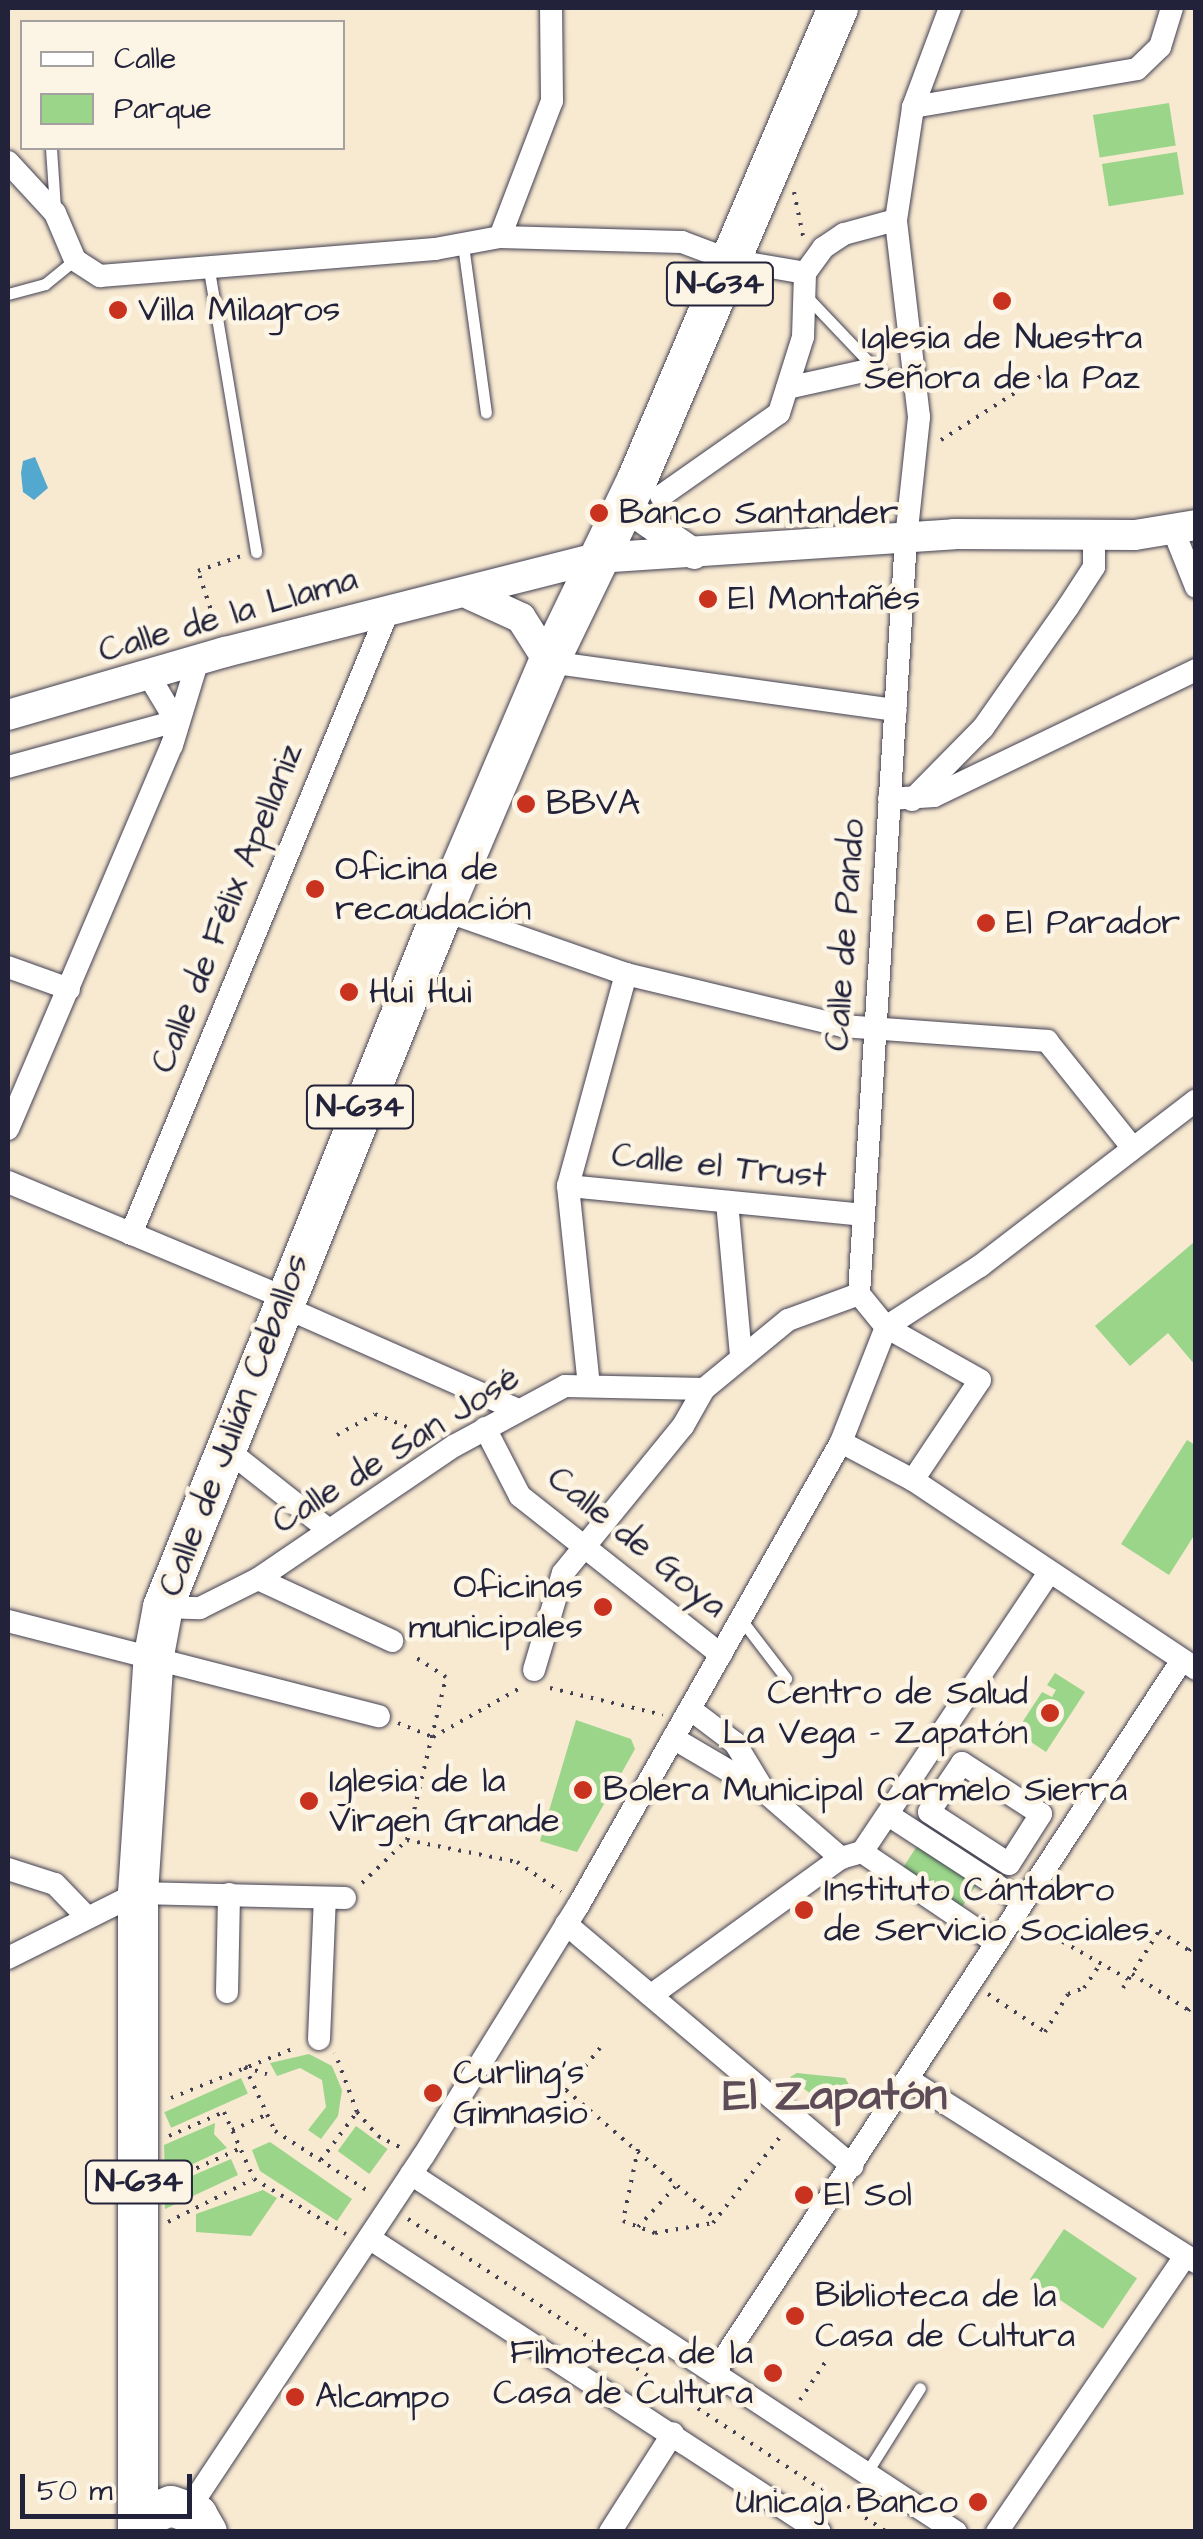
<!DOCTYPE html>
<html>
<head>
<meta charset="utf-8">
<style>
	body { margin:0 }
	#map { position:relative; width:1203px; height:2539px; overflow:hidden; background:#f8e9d1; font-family:"Architects Daughter",sans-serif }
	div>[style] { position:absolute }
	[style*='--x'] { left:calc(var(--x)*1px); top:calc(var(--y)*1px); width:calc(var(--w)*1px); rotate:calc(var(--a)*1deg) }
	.green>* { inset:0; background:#9ad589; transform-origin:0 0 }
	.water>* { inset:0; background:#53a8cf }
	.path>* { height:4px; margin-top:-2px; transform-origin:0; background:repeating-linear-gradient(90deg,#424052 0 2.5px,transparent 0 10.5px) }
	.roads { filter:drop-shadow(0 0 2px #424052) drop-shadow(0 0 2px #424052) }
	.lane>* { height:11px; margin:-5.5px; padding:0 5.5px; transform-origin:5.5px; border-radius:5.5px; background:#fff }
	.street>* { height:22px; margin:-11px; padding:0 11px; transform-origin:11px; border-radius:11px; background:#fff }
	.secondary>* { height:30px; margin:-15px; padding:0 15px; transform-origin:15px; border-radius:15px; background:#fff }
	.highway>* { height:40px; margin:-20px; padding:0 20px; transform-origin:20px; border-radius:20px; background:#fff }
	.dots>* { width:28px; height:28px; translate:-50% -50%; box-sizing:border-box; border:5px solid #fcf5e5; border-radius:50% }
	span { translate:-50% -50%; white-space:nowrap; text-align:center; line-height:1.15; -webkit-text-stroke:9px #fcf5e5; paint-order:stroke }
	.shield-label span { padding:2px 8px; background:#fcf5e5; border:2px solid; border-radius:8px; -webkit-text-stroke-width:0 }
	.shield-label { font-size:32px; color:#22223b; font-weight:700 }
	.poi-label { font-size:35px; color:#22223b }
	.left { translate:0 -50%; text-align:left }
	.right { translate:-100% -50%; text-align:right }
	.street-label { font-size:35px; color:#22223b }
	.district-label { font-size:45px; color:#5d4b58; font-weight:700 }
	.frame { position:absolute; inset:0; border:10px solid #22223b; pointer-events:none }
	.legend { position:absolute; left:20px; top:20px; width:325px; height:130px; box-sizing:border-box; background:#fcf5e5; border:2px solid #a5a1a1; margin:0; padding:12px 18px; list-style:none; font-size:30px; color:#22223b }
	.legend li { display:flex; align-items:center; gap:20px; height:50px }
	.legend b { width:50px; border:2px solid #a5a1a1 }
	.scale { position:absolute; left:20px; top:2474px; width:172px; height:45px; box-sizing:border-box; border:5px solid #22223b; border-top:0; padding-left:12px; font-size:30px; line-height:35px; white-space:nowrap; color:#22223b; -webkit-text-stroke:8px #fcf5e5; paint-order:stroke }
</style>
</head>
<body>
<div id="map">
	<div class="green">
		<i style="left:1169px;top:103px;width:43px;height:77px;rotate:81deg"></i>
		<i style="left:1177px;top:152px;width:43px;height:76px;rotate:81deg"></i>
		<i style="clip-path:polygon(1193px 1243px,1195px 1365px,1168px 1333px,1130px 1366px,1095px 1326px)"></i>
		<i style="clip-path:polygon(1187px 1440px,1195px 1445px,1195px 1534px,1169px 1575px,1121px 1544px)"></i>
		<i style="clip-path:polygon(1055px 1673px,1085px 1692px,1046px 1752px,1016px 1732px,1042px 1692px,1052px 1697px,1056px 1690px,1047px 1685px)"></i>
		<i style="clip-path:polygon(576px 1720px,631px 1739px,635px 1749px,577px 1852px,540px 1841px)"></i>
		<i style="left:917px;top:1846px;width:71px;height:27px;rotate:33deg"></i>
		<i style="clip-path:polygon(309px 2054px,332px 2066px,342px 2090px,338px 2116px,321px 2139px,308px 2130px,326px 2107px,322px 2080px,300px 2068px,277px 2076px,270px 2063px)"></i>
		<i style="clip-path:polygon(797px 2073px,845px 2078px,856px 2096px,845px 2110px,831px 2111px,790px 2077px)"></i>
		<i style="left:241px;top:2078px;width:17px;height:84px;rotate:66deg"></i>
		<i style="clip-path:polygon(215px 2123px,214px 2134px,227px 2148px,165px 2177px,164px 2145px)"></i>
		<i style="left:356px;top:2126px;width:39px;height:31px;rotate:36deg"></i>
		<i style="clip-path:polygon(270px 2142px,352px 2199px,337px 2221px,260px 2171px,252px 2150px)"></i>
		<i style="clip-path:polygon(231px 2159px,238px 2175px,165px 2209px,164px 2188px)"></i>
		<i style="clip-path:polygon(263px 2190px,277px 2198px,251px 2236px,196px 2232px,196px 2214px)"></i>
		<i style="left:1064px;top:2229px;width:88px;height:61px;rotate:34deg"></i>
	</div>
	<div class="water">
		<i style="clip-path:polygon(35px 457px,48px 488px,34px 500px,23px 492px,21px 473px,23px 461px)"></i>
	</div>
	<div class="path">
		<i style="--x:794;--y:192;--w:45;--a:78.4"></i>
		<i style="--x:941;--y:440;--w:132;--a:-32.6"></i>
		<i style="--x:217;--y:628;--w:60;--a:-108.4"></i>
		<i style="--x:198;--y:571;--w:46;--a:-19.2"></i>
		<i style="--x:337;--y:1435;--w:43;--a:-28.9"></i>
		<i style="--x:375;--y:1414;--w:56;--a:22"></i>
		<i style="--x:550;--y:1688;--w:116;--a:13.4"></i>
		<i style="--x:398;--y:1723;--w:38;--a:22"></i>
		<i style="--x:433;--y:1737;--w:102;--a:-29.3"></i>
		<i style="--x:407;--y:1840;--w:112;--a:11.3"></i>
		<i style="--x:517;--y:1862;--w:53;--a:34.3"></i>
		<i style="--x:362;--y:1883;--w:62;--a:-43.7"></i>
		<i style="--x:407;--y:1840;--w:168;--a:-76.5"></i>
		<i style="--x:446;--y:1677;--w:40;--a:-147.1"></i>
		<i style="--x:1035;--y:1926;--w:107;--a:29.7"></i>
		<i style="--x:1189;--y:1951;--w:13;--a:-58"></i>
		<i style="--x:1132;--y:1974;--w:76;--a:32.6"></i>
		<i style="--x:1123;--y:1988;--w:67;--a:-57.7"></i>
		<i style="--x:1159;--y:1931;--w:44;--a:33"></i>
		<i style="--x:988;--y:1994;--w:69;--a:33.7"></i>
		<i style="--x:1045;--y:2032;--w:44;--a:-58.8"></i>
		<i style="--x:1068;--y:1994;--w:17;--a:-21"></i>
		<i style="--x:1084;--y:1988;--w:30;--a:-56"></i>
		<i style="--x:1188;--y:2011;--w:14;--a:-54"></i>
		<i style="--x:600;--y:2048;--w:54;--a:129"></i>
		<i style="--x:566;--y:2090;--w:198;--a:40.7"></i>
		<i style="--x:245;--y:2067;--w:71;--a:64.9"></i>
		<i style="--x:275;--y:2131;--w:114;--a:32.9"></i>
		<i style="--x:245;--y:2067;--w:23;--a:18"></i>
		<i style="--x:171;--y:2098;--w:136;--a:-22"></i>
		<i style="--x:357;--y:2112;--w:32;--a:49"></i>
		<i style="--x:378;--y:2136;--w:27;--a:27"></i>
		<i style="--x:232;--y:2130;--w:39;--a:-24"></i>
		<i style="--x:169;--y:2136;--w:60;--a:-23.6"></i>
		<i style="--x:224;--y:2112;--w:73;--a:65.9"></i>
		<i style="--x:254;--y:2179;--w:107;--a:30.9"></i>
		<i style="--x:638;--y:2149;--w:74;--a:101.8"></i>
		<i style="--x:623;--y:2221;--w:34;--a:21"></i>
		<i style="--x:655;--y:2233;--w:59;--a:-9.8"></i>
		<i style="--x:713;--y:2223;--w:109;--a:-52.1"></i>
		<i style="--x:321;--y:2160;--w:60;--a:-53.1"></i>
		<i style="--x:357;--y:2112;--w:63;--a:-110.4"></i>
		<i style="--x:168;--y:2181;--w:80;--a:-24.3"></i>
		<i style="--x:408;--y:2219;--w:572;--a:33.16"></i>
		<i style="--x:168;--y:2222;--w:95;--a:-26.8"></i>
		<i style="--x:638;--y:2227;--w:56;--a:-47.2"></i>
		<i style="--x:800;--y:2400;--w:50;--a:-56.3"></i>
		<i style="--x:1122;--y:2532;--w:2;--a:-90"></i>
	</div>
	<div class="roads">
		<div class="lane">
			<i style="--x:51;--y:148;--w:60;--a:86.2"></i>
			<i style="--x:463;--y:245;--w:169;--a:82.2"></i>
			<i style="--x:209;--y:270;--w:286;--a:80.5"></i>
			<i style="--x:8;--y:294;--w:38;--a:-15"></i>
			<i style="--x:45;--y:284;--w:38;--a:-39"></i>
			<i style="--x:807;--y:297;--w:109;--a:46.5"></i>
			<i style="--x:882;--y:376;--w:33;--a:3"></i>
			<i style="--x:743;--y:1622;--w:71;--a:52.5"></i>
			<i style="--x:867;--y:2472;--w:99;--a:-57.8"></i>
		</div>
		<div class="street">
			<i style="--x:913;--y:107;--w:227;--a:-9.6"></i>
			<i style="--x:1137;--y:69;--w:32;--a:-44"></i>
			<i style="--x:1160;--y:47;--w:41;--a:-72.9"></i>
			<i style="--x:8;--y:162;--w:69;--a:47.3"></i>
			<i style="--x:55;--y:213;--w:51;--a:66.9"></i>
			<i style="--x:75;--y:260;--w:30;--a:33"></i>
			<i style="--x:100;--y:276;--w:336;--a:-4.6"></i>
			<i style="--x:435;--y:249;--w:66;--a:-10.5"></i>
			<i style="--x:500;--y:237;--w:182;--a:1.6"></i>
			<i style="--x:682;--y:242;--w:51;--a:20.6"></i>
			<i style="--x:730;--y:260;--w:76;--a:9.8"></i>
			<i style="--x:500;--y:237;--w:146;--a:-69.1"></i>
			<i style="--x:552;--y:101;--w:93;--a:-90.6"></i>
			<i style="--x:787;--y:388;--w:88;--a:-12.5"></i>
			<i style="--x:661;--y:496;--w:144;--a:-35.1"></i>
			<i style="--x:779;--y:413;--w:80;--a:-72.5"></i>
			<i style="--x:803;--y:337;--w:64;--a:-88.2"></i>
			<i style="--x:805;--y:273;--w:31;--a:-54"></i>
			<i style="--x:823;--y:248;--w:25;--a:-34"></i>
			<i style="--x:844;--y:234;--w:54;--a:-15.1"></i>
			<i style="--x:1174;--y:532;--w:59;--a:68.2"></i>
			<i style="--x:549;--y:662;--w:350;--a:7.9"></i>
			<i style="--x:149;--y:676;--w:52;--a:59"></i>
			<i style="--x:8;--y:767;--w:174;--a:-15.3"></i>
			<i style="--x:889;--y:799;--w:45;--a:-3.8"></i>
			<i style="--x:934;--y:796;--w:291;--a:-25.7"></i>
			<i style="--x:912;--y:800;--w:101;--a:-45.4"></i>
			<i style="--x:983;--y:728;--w:148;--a:-54.9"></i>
			<i style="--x:1068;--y:607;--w:48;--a:-57"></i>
			<i style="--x:1094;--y:567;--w:33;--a:-90"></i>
			<i style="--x:443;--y:910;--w:194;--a:19.3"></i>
			<i style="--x:626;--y:974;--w:223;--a:13.5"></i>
			<i style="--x:843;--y:1026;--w:205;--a:4.2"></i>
			<i style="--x:1047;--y:1041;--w:134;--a:51.3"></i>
			<i style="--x:8;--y:967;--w:65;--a:19.8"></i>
			<i style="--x:8;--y:1129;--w:418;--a:-66.9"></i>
			<i style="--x:172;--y:745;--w:89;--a:-73"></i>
			<i style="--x:8;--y:1182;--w:298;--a:22.7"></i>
			<i style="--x:568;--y:1186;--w:297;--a:5.6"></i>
			<i style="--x:727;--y:1202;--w:155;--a:84.8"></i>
			<i style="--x:131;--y:1234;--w:676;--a:-67.57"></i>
			<i style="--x:280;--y:1305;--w:260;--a:23.8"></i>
			<i style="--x:886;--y:1327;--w:112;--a:-33"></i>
			<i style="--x:980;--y:1266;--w:272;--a:-37.5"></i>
			<i style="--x:589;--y:1386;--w:201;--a:-96"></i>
			<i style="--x:568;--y:1186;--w:220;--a:-74.7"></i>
			<i style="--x:485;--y:1428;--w:76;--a:62.8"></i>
			<i style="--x:520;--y:1496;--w:256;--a:38.3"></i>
			<i style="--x:841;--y:1442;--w:81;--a:27.8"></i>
			<i style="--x:913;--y:1480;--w:340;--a:33.7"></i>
			<i style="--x:225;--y:1448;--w:132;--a:38.3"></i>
			<i style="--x:913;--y:1480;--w:120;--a:-56.2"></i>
			<i style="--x:980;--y:1380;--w:108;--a:-150.6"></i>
			<i style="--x:886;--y:1327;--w:43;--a:-129.3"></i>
			<i style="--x:859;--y:1294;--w:756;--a:-86.44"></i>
			<i style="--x:906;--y:539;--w:123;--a:-83.9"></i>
			<i style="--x:919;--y:417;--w:198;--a:-96.7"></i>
			<i style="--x:896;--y:220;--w:114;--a:-81.4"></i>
			<i style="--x:913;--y:107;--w:106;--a:-69.5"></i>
			<i style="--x:258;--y:1579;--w:148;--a:24.8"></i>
			<i style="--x:163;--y:1607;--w:37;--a:2"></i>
			<i style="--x:200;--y:1608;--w:65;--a:-26.6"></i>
			<i style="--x:258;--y:1579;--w:237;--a:-34.2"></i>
			<i style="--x:454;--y:1446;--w:126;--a:-28.4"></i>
			<i style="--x:565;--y:1386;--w:139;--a:1.2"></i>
			<i style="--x:704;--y:1389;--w:109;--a:-39.4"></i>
			<i style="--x:788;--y:1320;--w:76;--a:-20.1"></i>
			<i style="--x:8;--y:1621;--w:383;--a:14.4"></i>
			<i style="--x:534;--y:1670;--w:101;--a:-73.4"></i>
			<i style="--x:563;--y:1573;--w:190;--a:-50.8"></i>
			<i style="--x:683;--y:1426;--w:43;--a:-60.4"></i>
			<i style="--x:690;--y:1709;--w:56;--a:37.1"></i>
			<i style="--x:735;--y:1743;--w:54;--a:58.7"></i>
			<i style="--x:673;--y:1738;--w:107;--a:30.4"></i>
			<i style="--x:765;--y:1792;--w:101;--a:41"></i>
			<i style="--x:962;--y:1763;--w:94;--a:32.8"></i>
			<i style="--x:1041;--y:1814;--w:59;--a:122.6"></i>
			<i style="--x:1009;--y:1864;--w:95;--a:-147"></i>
			<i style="--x:929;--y:1812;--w:59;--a:-56"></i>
			<i style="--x:890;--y:1816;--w:156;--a:33"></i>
			<i style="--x:862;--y:1852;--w:161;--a:34.1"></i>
			<i style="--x:8;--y:1869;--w:49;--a:17.7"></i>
			<i style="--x:55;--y:1884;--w:46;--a:45.9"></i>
			<i style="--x:566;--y:1924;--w:375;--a:40.2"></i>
			<i style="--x:8;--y:1958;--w:145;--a:-26.6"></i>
			<i style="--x:138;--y:1893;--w:207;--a:1.4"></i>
			<i style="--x:227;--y:1992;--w:98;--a:-88.8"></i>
			<i style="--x:653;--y:1994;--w:232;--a:-35.9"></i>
			<i style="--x:841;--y:1858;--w:22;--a:-16"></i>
			<i style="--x:862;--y:1852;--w:336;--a:-56.2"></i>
			<i style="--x:319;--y:2039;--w:141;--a:-87.6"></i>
			<i style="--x:909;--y:2080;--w:340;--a:32.4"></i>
			<i style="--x:411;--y:2174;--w:652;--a:33.3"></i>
			<i style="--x:369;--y:2238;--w:538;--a:33.1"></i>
			<i style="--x:715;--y:2372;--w:851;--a:-56.74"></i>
			<i style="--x:188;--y:2510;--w:426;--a:-56.4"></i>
			<i style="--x:424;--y:2155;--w:293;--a:-58.3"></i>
			<i style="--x:578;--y:1906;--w:533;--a:-60.45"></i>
			<i style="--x:841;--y:1442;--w:123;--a:-68.6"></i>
			<i style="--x:610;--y:2532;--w:117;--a:-57.5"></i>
			<i style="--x:997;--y:2532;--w:334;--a:-55.7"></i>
		</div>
		<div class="secondary">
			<i style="--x:625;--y:506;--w:84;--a:34.8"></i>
			<i style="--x:471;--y:595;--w:55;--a:24.7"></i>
			<i style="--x:521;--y:618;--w:52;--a:57.5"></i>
			<i style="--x:8;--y:715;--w:226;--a:-16.2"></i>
			<i style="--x:225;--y:652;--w:384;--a:-14.2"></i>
			<i style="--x:597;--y:558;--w:358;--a:-3.8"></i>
			<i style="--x:954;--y:534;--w:181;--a:0.3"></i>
			<i style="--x:1135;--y:535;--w:62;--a:-9.3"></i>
		</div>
		<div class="highway">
			<i style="--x:138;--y:2532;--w:639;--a:-90"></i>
			<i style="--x:138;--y:1893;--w:239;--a:-86.2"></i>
			<i style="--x:154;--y:1655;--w:49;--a:-79.4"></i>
			<i style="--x:163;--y:1607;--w:751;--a:-68.11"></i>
			<i style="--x:443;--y:910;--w:270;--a:-66.9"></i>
			<i style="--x:549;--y:662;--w:202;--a:-64.2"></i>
			<i style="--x:637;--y:480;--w:513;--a:-66.93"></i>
			<i style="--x:140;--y:2532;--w:23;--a:-56"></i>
			<i style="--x:153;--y:2513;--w:19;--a:-21"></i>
			<i style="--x:171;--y:2506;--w:28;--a:19"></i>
			<i style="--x:197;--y:2515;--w:20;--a:60"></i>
		</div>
	</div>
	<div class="dots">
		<i style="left:1002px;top:301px;background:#c8321e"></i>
		<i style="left:118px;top:310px;background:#c8321e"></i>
		<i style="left:599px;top:513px;background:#c8321e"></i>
		<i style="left:708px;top:599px;background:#c8321e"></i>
		<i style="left:526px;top:804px;background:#c8321e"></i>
		<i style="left:315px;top:889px;background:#c8321e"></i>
		<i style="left:986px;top:923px;background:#c8321e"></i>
		<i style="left:349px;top:992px;background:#c8321e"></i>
		<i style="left:603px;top:1607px;background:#c8321e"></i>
		<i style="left:1050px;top:1713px;background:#c8321e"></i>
		<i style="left:583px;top:1790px;background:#c8321e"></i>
		<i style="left:309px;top:1801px;background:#c8321e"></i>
		<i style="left:804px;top:1910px;background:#c8321e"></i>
		<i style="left:433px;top:2093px;background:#c8321e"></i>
		<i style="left:804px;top:2195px;background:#c8321e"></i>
		<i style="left:795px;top:2316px;background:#c8321e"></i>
		<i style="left:773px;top:2373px;background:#c8321e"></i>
		<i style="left:295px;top:2397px;background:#c8321e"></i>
		<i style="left:978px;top:2502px;background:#c8321e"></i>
	</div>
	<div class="shield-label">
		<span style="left:720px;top:284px">N-634</span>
		<span style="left:360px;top:1107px">N-634</span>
		<span style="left:139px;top:2182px">N-634</span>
	</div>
	<div class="poi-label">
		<span class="left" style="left:138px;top:310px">Villa Milagros</span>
		<span style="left:1002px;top:358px">Iglesia de Nuestra<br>Señora de la Paz</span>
		<span class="left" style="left:619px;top:513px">Banco Santander</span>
		<span class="left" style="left:728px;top:599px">El Montañés</span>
		<span class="left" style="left:546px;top:804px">BBVA</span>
		<span class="left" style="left:335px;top:889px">Oficina de<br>recaudación</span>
		<span class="left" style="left:1006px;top:923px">El Parador</span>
		<span class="left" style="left:369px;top:992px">Hui Hui</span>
		<span class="right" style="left:583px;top:1607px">Oficinas<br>municipales</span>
		<span class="right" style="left:1028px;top:1713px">Centro de Salud<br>La Vega - Zapatón</span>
		<span class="left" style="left:329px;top:1801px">Iglesia de la<br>Virgen Grande</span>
		<span class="left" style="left:603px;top:1790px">Bolera Municipal Carmelo Sierra</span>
		<span class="left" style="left:824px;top:1910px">Instituto Cántabro<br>de Servicio Sociales</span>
		<span class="left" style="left:453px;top:2093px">Curling's<br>Gimnasio</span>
		<span class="left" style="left:824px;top:2195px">El Sol</span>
		<span class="left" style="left:815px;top:2316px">Biblioteca de la<br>Casa de Cultura</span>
		<span class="right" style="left:753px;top:2373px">Filmoteca de la<br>Casa de Cultura</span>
		<span class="left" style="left:315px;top:2397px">Alcampo</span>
		<span class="right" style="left:958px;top:2502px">Unicaja Banco</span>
	</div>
	<div class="street-label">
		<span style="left:228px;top:615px;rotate:-16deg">Calle de la Llama</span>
		<span style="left:227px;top:908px;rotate:-68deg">Calle de Félix Apellaniz</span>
		<span style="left:845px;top:935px;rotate:-86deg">Calle de Pando</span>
		<span style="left:719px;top:1166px;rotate:6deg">Calle el Trust</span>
		<span style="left:234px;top:1425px;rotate:-69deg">Calle de Julián Ceballos</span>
		<span style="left:396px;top:1450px;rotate:-32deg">Calle de San José</span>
		<span style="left:637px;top:1542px;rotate:39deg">Calle de Goya</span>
	</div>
	<div class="district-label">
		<span style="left:835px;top:2097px">El Zapatón</span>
	</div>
	<div class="frame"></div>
	<ul class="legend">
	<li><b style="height:12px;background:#fff"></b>Calle</li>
	<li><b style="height:28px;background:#9ad589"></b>Parque</li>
	</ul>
	<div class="scale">50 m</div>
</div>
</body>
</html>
